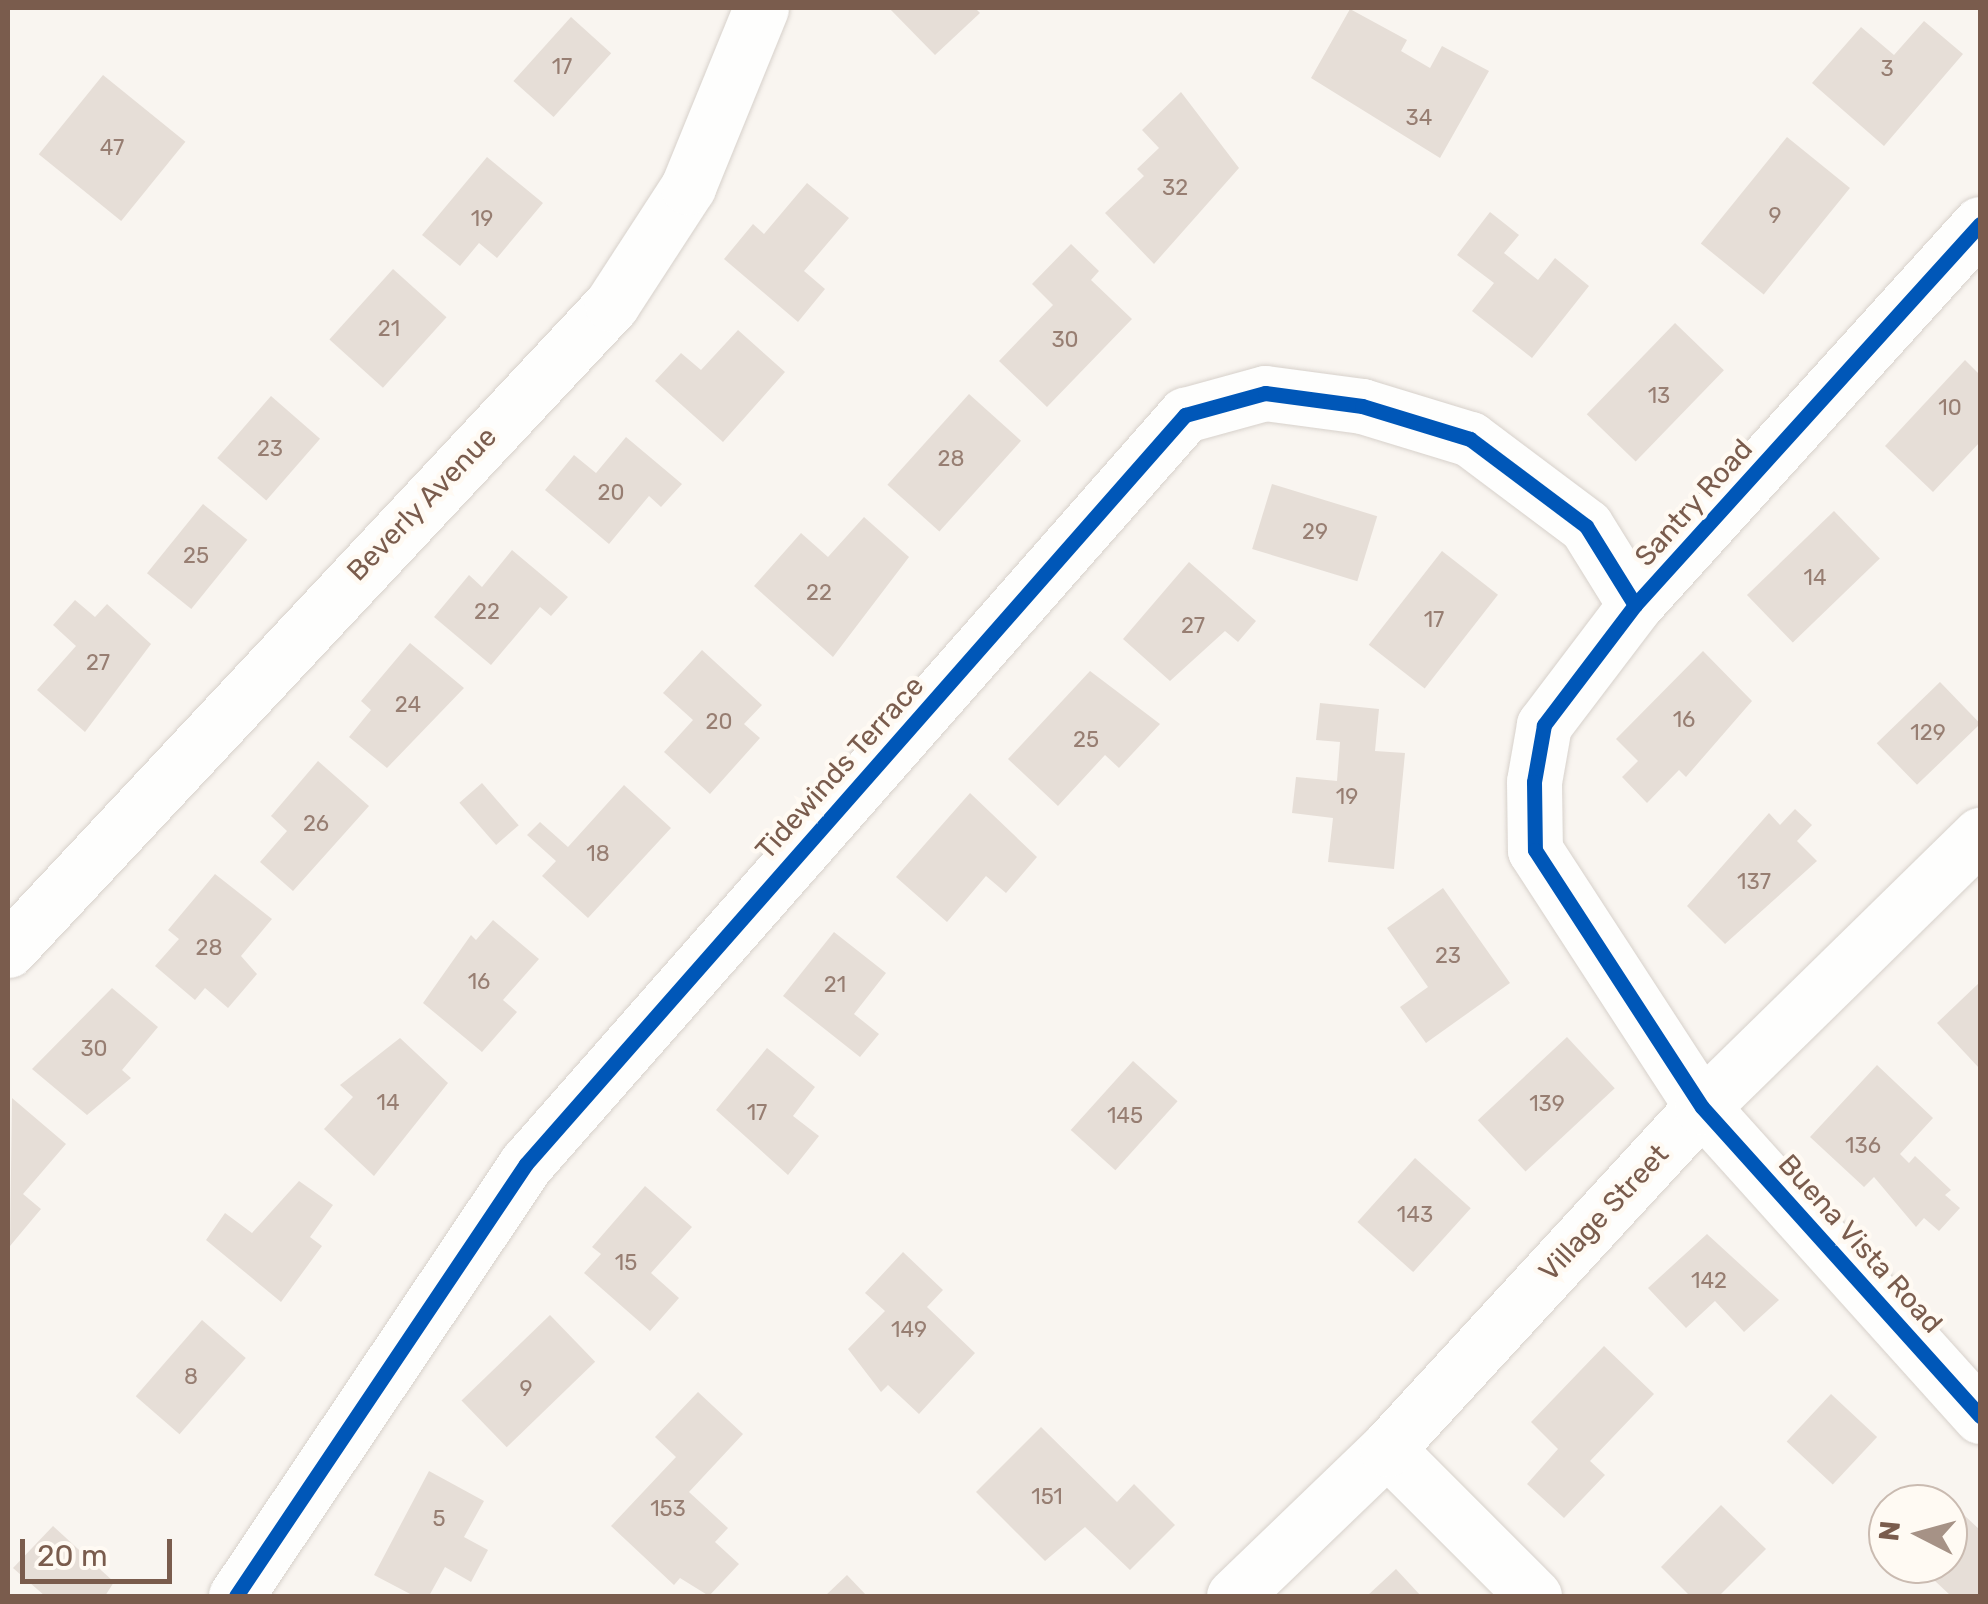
<!DOCTYPE html>
<html>
<head>
<meta charset="utf-8">
<style>
	body { margin:0 }
	#map { position:relative; width:1988px; height:1604px; overflow:hidden; background:#f9f5f0; font-family:Rubik,sans-serif }
	div>[style] { position:absolute }
	[style*='--x'] { left:calc(var(--x)*1px); top:calc(var(--y)*1px); width:calc(var(--w)*1px); rotate:calc(var(--a)*1deg) }
	.building>* { inset:0; background:#e6ded7; transform-origin:0 0 }
	.roads { filter:drop-shadow(0 0 2px #d7d1cb) drop-shadow(0 0 2px #d7d1cb) }
	.minor>* { height:55px; margin:-27.5px; padding:0 27.5px; transform-origin:27.5px; border-radius:27.5px; background:#fefefd }
	.cycleway>* { height:15px; margin:-7.5px; padding:0 7.5px; transform-origin:7.5px; border-radius:7.5px; background:#0057b8 }
	span { translate:-50% -50%; white-space:nowrap; text-align:center; line-height:1.15; -webkit-text-stroke:9px #fffaf3; paint-order:stroke }
	.number-label { font-size:22px; color:#977e72 }
	.number-label span { -webkit-text-stroke-width:0 }
	.street-label { font-size:28px; color:#7a5c4d }
	.frame { position:absolute; inset:0; border:10px solid #7a5c4d; pointer-events:none }
	.north { position:absolute; left:1868px; top:1484px; width:100px; height:100px; box-sizing:border-box; background:#fffaf3; border:2px solid #cabbb1; border-radius:50%; rotate:276deg; font-size:28px; font-weight:700; line-height:40px; text-align:center; color:#7a5c4d }
	.north::after { content:''; display:block; margin:auto; width:35px; height:45px; background:#a69286; clip-path:polygon(50% 0,100% 100%,50% 72%,0 100%) }
	.scale { position:absolute; left:20px; top:1539px; width:152px; height:45px; box-sizing:border-box; border:5px solid #7a5c4d; border-top:0; padding-left:12px; font-size:30px; line-height:35px; white-space:nowrap; color:#7a5c4d; -webkit-text-stroke:8px #fffaf3; paint-order:stroke }
</style>
</head>
<body>
<div id="map">
	<div class="building">
		<i style="clip-path:polygon(889px 8px,975px 8px,980px 13px,935px 55px)"></i>
		<i style="clip-path:polygon(1350px 9px,1407px 40px,1401px 51px,1430px 68px,1442px 46px,1489px 71px,1440px 158px,1311px 78px)"></i>
		<i style="left:571px;top:17px;width:54px;height:86px;rotate:42deg"></i>
		<i style="clip-path:polygon(1924px 21px,1963px 54px,1884px 146px,1812px 83px,1861px 27px,1894px 55px)"></i>
		<i style="left:103px;top:75px;width:106px;height:102px;rotate:39deg"></i>
		<i style="clip-path:polygon(1181px 92px,1239px 168px,1154px 264px,1105px 213px,1144px 176px,1137px 169px,1159px 148px,1142px 130px)"></i>
		<i style="left:1787px;top:137px;width:81px;height:137px;rotate:39deg"></i>
		<i style="clip-path:polygon(487px 157px,543px 203px,497px 258px,479px 243px,460px 266px,422px 235px)"></i>
		<i style="clip-path:polygon(807px 183px,849px 218px,804px 271px,825px 289px,798px 322px,724px 259px,753px 224px,764px 234px)"></i>
		<i style="clip-path:polygon(1490px 212px,1519px 235px,1504px 253px,1538px 280px,1555px 258px,1589px 286px,1532px 358px,1472px 311px,1494px 283px,1457px 255px)"></i>
		<i style="clip-path:polygon(1071px 244px,1099px 271px,1091px 280px,1132px 319px,1047px 407px,999px 361px,1053px 305px,1032px 284px)"></i>
		<i style="left:393px;top:269px;width:72px;height:95px;rotate:42deg"></i>
		<i style="left:1675px;top:323px;width:68px;height:127px;rotate:44deg"></i>
		<i style="clip-path:polygon(738px 330px,785px 372px,723px 442px,655px 381px,681px 353px,701px 370px)"></i>
		<i style="clip-path:polygon(1965px 360px,1980px 375px,1980px 442px,1933px 492px,1885px 446px)"></i>
		<i style="left:969px;top:394px;width:70px;height:122px;rotate:42deg"></i>
		<i style="left:271px;top:396px;width:65px;height:82px;rotate:41deg"></i>
		<i style="clip-path:polygon(626px 437px,682px 484px,661px 507px,649px 496px,609px 544px,545px 490px,574px 455px,596px 473px)"></i>
		<i style="left:1272px;top:484px;width:110px;height:68px;rotate:17deg"></i>
		<i style="left:203px;top:504px;width:57px;height:89px;rotate:39deg"></i>
		<i style="left:1834px;top:511px;width:66px;height:121px;rotate:46deg"></i>
		<i style="clip-path:polygon(864px 517px,909px 557px,833px 657px,754px 586px,801px 533px,828px 557px)"></i>
		<i style="clip-path:polygon(512px 550px,568px 597px,551px 616px,540px 607px,491px 665px,434px 617px,469px 575px,482px 587px)"></i>
		<i style="left:1442px;top:551px;width:71px;height:119px;rotate:38deg"></i>
		<i style="clip-path:polygon(1189px 562px,1256px 621px,1238px 642px,1225px 631px,1170px 681px,1123px 639px)"></i>
		<i style="clip-path:polygon(75px 600px,95px 617px,107px 604px,151px 644px,85px 732px,37px 690px,76px 646px,53px 625px)"></i>
		<i style="clip-path:polygon(410px 643px,464px 688px,387px 768px,349px 737px,371px 710px,361px 701px)"></i>
		<i style="clip-path:polygon(702px 650px,762px 705px,744px 724px,760px 738px,710px 794px,664px 752px,693px 720px,663px 693px)"></i>
		<i style="clip-path:polygon(1703px 651px,1752px 701px,1686px 777px,1679px 770px,1647px 803px,1622px 777px,1638px 761px,1616px 739px)"></i>
		<i style="clip-path:polygon(1090px 671px,1160px 724px,1119px 768px,1105px 755px,1058px 806px,1008px 759px)"></i>
		<i style="left:1940px;top:682px;width:58px;height:88px;rotate:46deg"></i>
		<i style="clip-path:polygon(1320px 703px,1379px 709px,1375px 751px,1405px 753px,1394px 869px,1328px 862px,1333px 818px,1292px 813px,1296px 777px,1337px 781px,1340px 742px,1316px 740px)"></i>
		<i style="clip-path:polygon(318px 761px,369px 806px,293px 891px,260px 862px,287px 831px,271px 816px)"></i>
		<i style="left:482px;top:783px;width:56px;height:30px;rotate:49deg"></i>
		<i style="clip-path:polygon(624px 785px,671px 828px,588px 918px,542px 876px,556px 861px,527px 835px,540px 822px,568px 847px)"></i>
		<i style="clip-path:polygon(970px 793px,1037px 857px,1006px 893px,986px 876px,947px 922px,896px 877px)"></i>
		<i style="clip-path:polygon(1795px 809px,1812px 825px,1797px 841px,1817px 861px,1725px 944px,1687px 906px,1769px 813px,1780px 825px)"></i>
		<i style="clip-path:polygon(215px 874px,272px 919px,241px 956px,257px 974px,228px 1008px,205px 988px,195px 1000px,155px 966px,179px 939px,168px 930px)"></i>
		<i style="clip-path:polygon(1443px 888px,1510px 983px,1426px 1043px,1400px 1007px,1428px 987px,1387px 928px)"></i>
		<i style="clip-path:polygon(493px 920px,539px 959px,503px 1000px,517px 1012px,482px 1052px,423px 1003px,471px 935px,476px 940px)"></i>
		<i style="clip-path:polygon(834px 932px,886px 973px,854px 1014px,879px 1034px,860px 1057px,783px 996px)"></i>
		<i style="clip-path:polygon(1980px 982px,1980px 1069px,1937px 1023px)"></i>
		<i style="clip-path:polygon(112px 988px,158px 1027px,122px 1070px,131px 1078px,87px 1115px,32px 1069px)"></i>
		<i style="left:1567px;top:1037px;width:70px;height:122px;rotate:47deg"></i>
		<i style="clip-path:polygon(400px 1038px,448px 1083px,374px 1176px,324px 1129px,353px 1097px,340px 1085px)"></i>
		<i style="clip-path:polygon(767px 1048px,815px 1087px,793px 1116px,819px 1136px,788px 1175px,716px 1110px)"></i>
		<i style="left:1133px;top:1061px;width:60px;height:93px;rotate:42deg"></i>
		<i style="clip-path:polygon(1877px 1065px,1933px 1118px,1900px 1154px,1909px 1163px,1915px 1156px,1951px 1190px,1945px 1195px,1960px 1208px,1939px 1231px,1924px 1218px,1916px 1227px,1874px 1177px,1864px 1187px,1810px 1137px)"></i>
		<i style="clip-path:polygon(12px 1098px,66px 1144px,23px 1194px,41px 1209px,10px 1246px)"></i>
		<i style="left:1415px;top:1158px;width:75px;height:86px;rotate:42deg"></i>
		<i style="clip-path:polygon(299px 1181px,333px 1205px,310px 1237px,322px 1246px,281px 1302px,206px 1240px,225px 1213px,252px 1233px)"></i>
		<i style="clip-path:polygon(645px 1186px,692px 1227px,651px 1273px,679px 1298px,650px 1331px,584px 1273px,601px 1254px,592px 1247px)"></i>
		<i style="clip-path:polygon(1707px 1234px,1779px 1300px,1744px 1332px,1715px 1301px,1686px 1328px,1648px 1288px)"></i>
		<i style="clip-path:polygon(903px 1252px,943px 1290px,927px 1307px,975px 1353px,919px 1414px,888px 1385px,881px 1392px,848px 1349px,885px 1311px,865px 1293px)"></i>
		<i style="left:550px;top:1315px;width:65px;height:123px;rotate:46deg"></i>
		<i style="left:202px;top:1320px;width:58px;height:101px;rotate:41deg"></i>
		<i style="clip-path:polygon(1604px 1346px,1654px 1394px,1590px 1461px,1605px 1475px,1564px 1518px,1527px 1484px,1558px 1449px,1531px 1422px)"></i>
		<i style="clip-path:polygon(698px 1392px,743px 1434px,689px 1492px,728px 1528px,715px 1542px,739px 1564px,709px 1596px,680px 1578px,674px 1585px,611px 1526px,676px 1457px,655px 1437px)"></i>
		<i style="left:1831px;top:1394px;width:63px;height:65px;rotate:43deg"></i>
		<i style="clip-path:polygon(1041px 1427px,1117px 1502px,1134px 1484px,1175px 1525px,1130px 1570px,1085px 1527px,1045px 1561px,976px 1492px)"></i>
		<i style="clip-path:polygon(429px 1471px,484px 1501px,464px 1537px,488px 1550px,471px 1582px,445px 1567px,429px 1596px,414px 1596px,374px 1575px)"></i>
		<i style="clip-path:polygon(1933px 1486px,1980px 1530px,1980px 1596px,1951px 1596px,1917px 1564px,1948px 1564px,1948px 1504px,1917px 1504px)"></i>
		<i style="clip-path:polygon(1721px 1505px,1766px 1549px,1719px 1596px,1690px 1596px,1661px 1567px)"></i>
		<i style="clip-path:polygon(53px 1526px,114px 1582px,105px 1596px,45px 1596px,13px 1568px)"></i>
		<i style="clip-path:polygon(1396px 1569px,1421px 1596px,1367px 1596px)"></i>
		<i style="clip-path:polygon(847px 1575px,867px 1596px,825px 1596px)"></i>
	</div>
	<div class="roads">
		<div class="minor">
			<i style="--x:1980;--y:224;--w:514;--a:132.16"></i>
			<i style="--x:1635;--y:605;--w:151;--a:127.2"></i>
			<i style="--x:1544;--y:725;--w:58;--a:100"></i>
			<i style="--x:1534;--y:782;--w:68;--a:89.2"></i>
			<i style="--x:1535;--y:850;--w:306;--a:57"></i>
			<i style="--x:1702;--y:1107;--w:416;--a:48"></i>
			<i style="--x:8;--y:950;--w:884;--a:-46.92"></i>
			<i style="--x:612;--y:304;--w:140;--a:-57"></i>
			<i style="--x:688;--y:187;--w:193;--a:-67.8"></i>
			<i style="--x:1387;--y:1449;--w:208;--a:45"></i>
			<i style="--x:236;--y:1596;--w:520;--a:-56.13"></i>
			<i style="--x:526;--y:1164;--w:998;--a:-48.66"></i>
			<i style="--x:1185;--y:415;--w:83;--a:-15.4"></i>
			<i style="--x:1265;--y:393;--w:98;--a:7.6"></i>
			<i style="--x:1362;--y:406;--w:113;--a:17"></i>
			<i style="--x:1470;--y:439;--w:145;--a:36.9"></i>
			<i style="--x:1586;--y:526;--w:93;--a:58.2"></i>
			<i style="--x:1234;--y:1596;--w:212;--a:-43.9"></i>
			<i style="--x:1387;--y:1449;--w:465;--a:-47.4"></i>
			<i style="--x:1702;--y:1107;--w:389;--a:-44.4"></i>
		</div>
	</div>
	<div class="cycleway">
		<i style="--x:1980;--y:224;--w:514;--a:132.16"></i>
		<i style="--x:1635;--y:605;--w:151;--a:127.2"></i>
		<i style="--x:1544;--y:725;--w:58;--a:100"></i>
		<i style="--x:1534;--y:782;--w:68;--a:89.2"></i>
		<i style="--x:1535;--y:850;--w:306;--a:57"></i>
		<i style="--x:1702;--y:1107;--w:416;--a:48"></i>
		<i style="--x:236;--y:1596;--w:520;--a:-56.13"></i>
		<i style="--x:526;--y:1164;--w:998;--a:-48.66"></i>
		<i style="--x:1185;--y:415;--w:83;--a:-15.4"></i>
		<i style="--x:1265;--y:393;--w:98;--a:7.6"></i>
		<i style="--x:1362;--y:406;--w:113;--a:17"></i>
		<i style="--x:1470;--y:439;--w:145;--a:36.9"></i>
		<i style="--x:1586;--y:526;--w:93;--a:58.2"></i>
	</div>
	<div class="number-label">
		<span style="left:562px;top:67px">17</span>
		<span style="left:1887px;top:69px">3</span>
		<span style="left:1419px;top:118px">34</span>
		<span style="left:112px;top:148px">47</span>
		<span style="left:1175px;top:188px">32</span>
		<span style="left:1775px;top:216px">9</span>
		<span style="left:482px;top:219px">19</span>
		<span style="left:389px;top:329px">21</span>
		<span style="left:1065px;top:340px">30</span>
		<span style="left:1659px;top:396px">13</span>
		<span style="left:1950px;top:408px">10</span>
		<span style="left:270px;top:449px">23</span>
		<span style="left:951px;top:459px">28</span>
		<span style="left:611px;top:493px">20</span>
		<span style="left:1315px;top:532px">29</span>
		<span style="left:196px;top:556px">25</span>
		<span style="left:1815px;top:578px">14</span>
		<span style="left:819px;top:593px">22</span>
		<span style="left:487px;top:612px">22</span>
		<span style="left:1434px;top:620px">17</span>
		<span style="left:1193px;top:626px">27</span>
		<span style="left:98px;top:663px">27</span>
		<span style="left:408px;top:705px">24</span>
		<span style="left:1684px;top:720px">16</span>
		<span style="left:719px;top:722px">20</span>
		<span style="left:1928px;top:733px">129</span>
		<span style="left:1086px;top:740px">25</span>
		<span style="left:1347px;top:797px">19</span>
		<span style="left:316px;top:824px">26</span>
		<span style="left:598px;top:854px">18</span>
		<span style="left:1754px;top:882px">137</span>
		<span style="left:209px;top:948px">28</span>
		<span style="left:1448px;top:956px">23</span>
		<span style="left:479px;top:982px">16</span>
		<span style="left:835px;top:985px">21</span>
		<span style="left:94px;top:1049px">30</span>
		<span style="left:388px;top:1103px">14</span>
		<span style="left:1547px;top:1104px">139</span>
		<span style="left:757px;top:1113px">17</span>
		<span style="left:1125px;top:1116px">145</span>
		<span style="left:1863px;top:1146px">136</span>
		<span style="left:1415px;top:1215px">143</span>
		<span style="left:626px;top:1263px">15</span>
		<span style="left:1709px;top:1281px">142</span>
		<span style="left:909px;top:1330px">149</span>
		<span style="left:191px;top:1377px">8</span>
		<span style="left:526px;top:1389px">9</span>
		<span style="left:1047px;top:1497px">151</span>
		<span style="left:668px;top:1509px">153</span>
		<span style="left:439px;top:1519px">5</span>
	</div>
	<div class="street-label">
		<span style="left:1694px;top:503px;rotate:-48deg">Santry Road</span>
		<span style="left:422px;top:504px;rotate:-46deg">Beverly Avenue</span>
		<span style="left:840px;top:768px;rotate:-48deg">Tidewinds Terrace</span>
		<span style="left:1604px;top:1213px;rotate:-47deg">Village Street</span>
		<span style="left:1860px;top:1244px;rotate:48deg">Buena Vista Road</span>
	</div>
	<div class="frame"></div>
	<div class="north">N</div>
	<div class="scale">20 m</div>
</div>
</body>
</html>
